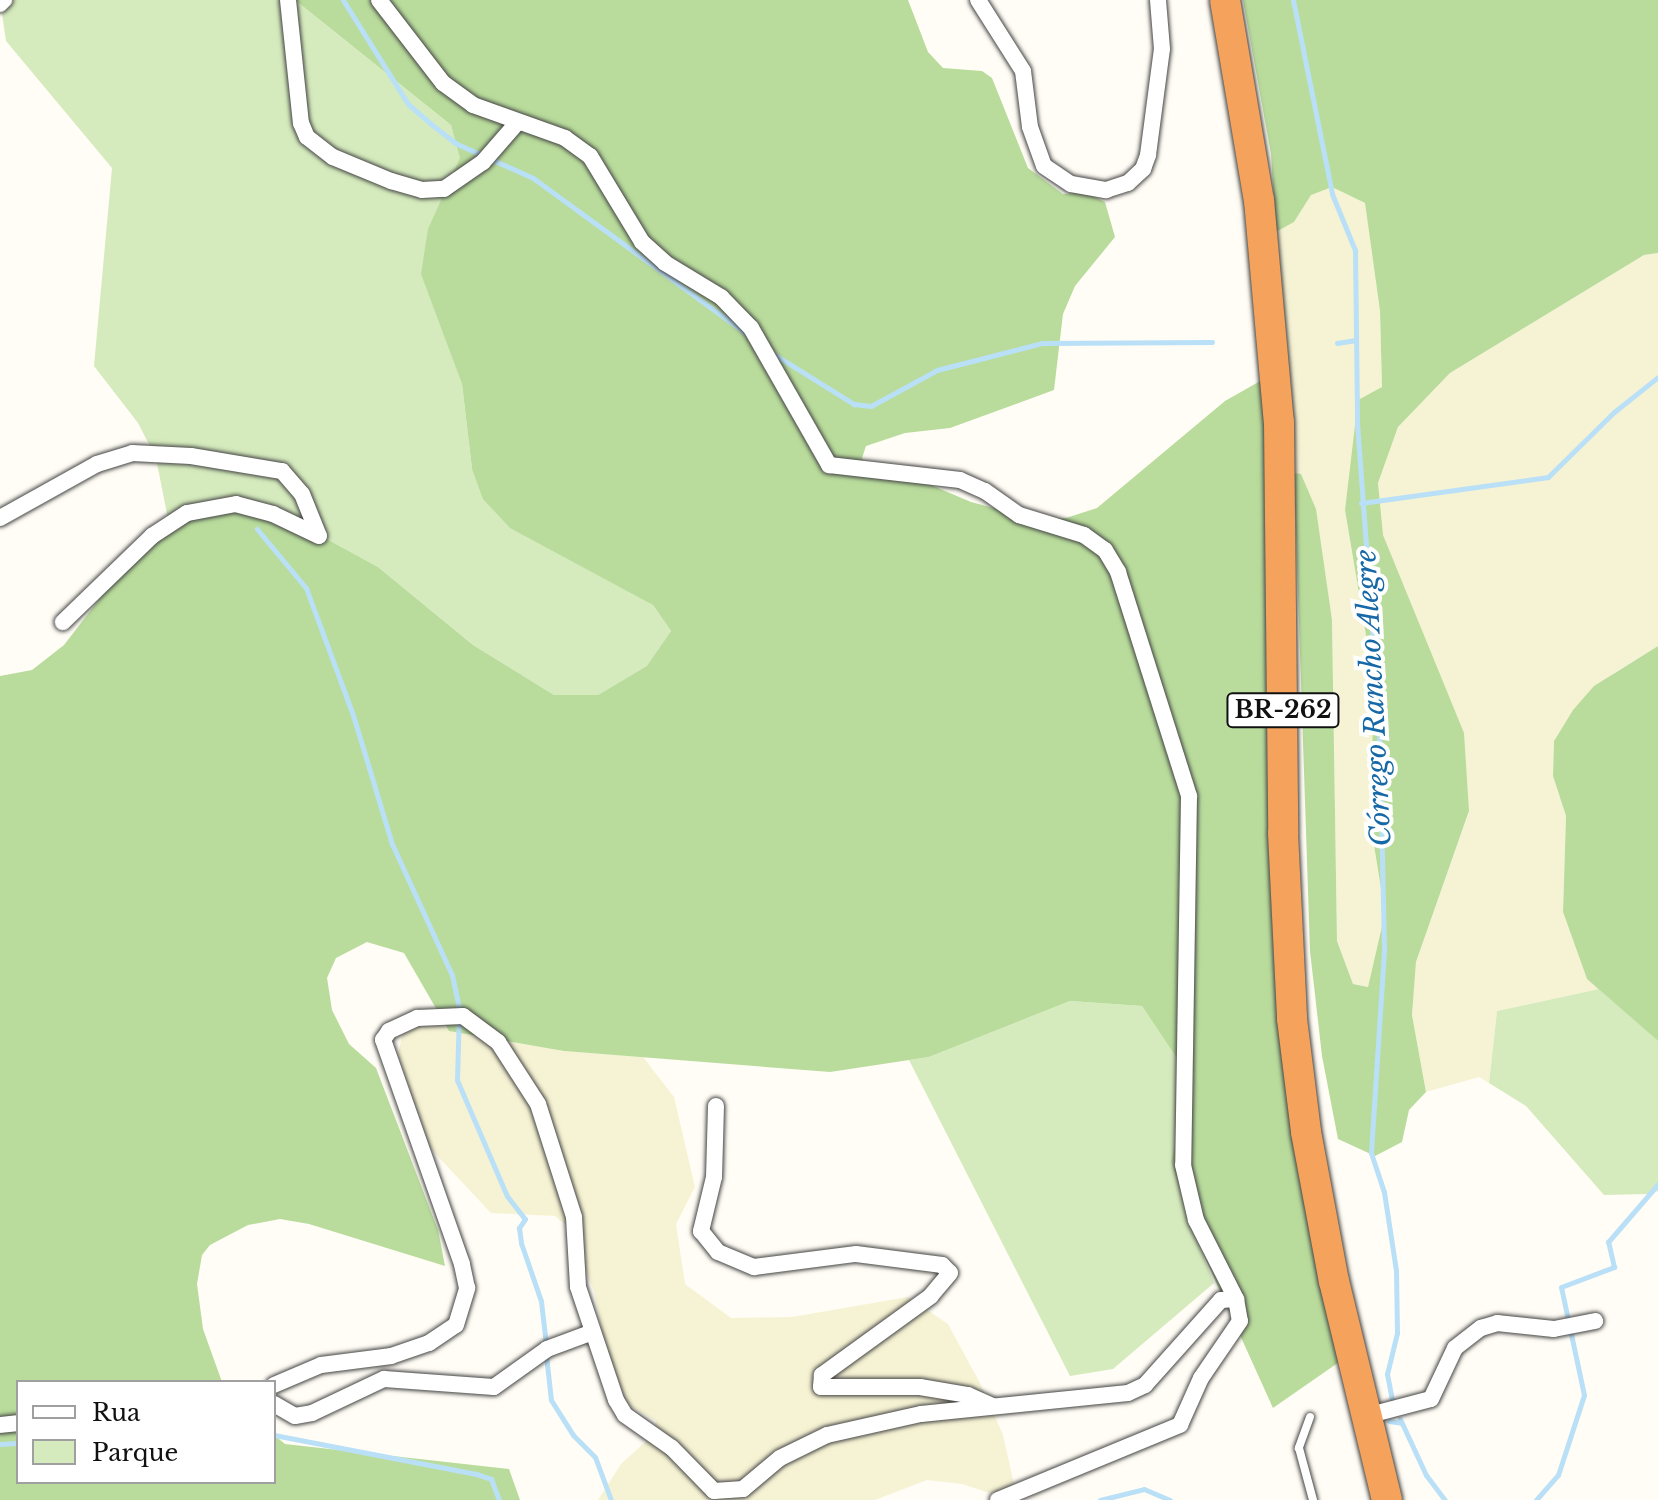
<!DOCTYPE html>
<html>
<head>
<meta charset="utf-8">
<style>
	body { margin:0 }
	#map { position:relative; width:1658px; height:1500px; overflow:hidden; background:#fffdf5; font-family:"Libre Baskerville",serif }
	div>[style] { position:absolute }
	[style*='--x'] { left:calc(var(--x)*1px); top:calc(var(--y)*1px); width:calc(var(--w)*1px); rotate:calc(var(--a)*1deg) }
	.farmland>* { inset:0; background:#f6f3d4 }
	.green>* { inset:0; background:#d5ebbd }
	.forest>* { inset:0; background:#b9dc9c }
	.stream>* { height:5px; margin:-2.5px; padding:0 2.5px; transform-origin:2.5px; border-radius:2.5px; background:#b9e0f7 }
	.roads { filter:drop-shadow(0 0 2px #444) drop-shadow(0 0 2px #444) }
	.lane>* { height:8px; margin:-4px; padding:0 4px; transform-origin:4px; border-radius:4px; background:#fff }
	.street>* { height:16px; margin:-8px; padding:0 8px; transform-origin:8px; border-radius:8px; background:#fff }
	.highway>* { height:30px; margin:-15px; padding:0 15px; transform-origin:15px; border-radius:15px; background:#f5a25d }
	span { translate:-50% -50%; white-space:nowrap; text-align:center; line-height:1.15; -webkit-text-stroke:8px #fff; paint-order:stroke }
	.shield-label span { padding:2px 6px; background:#fff; border:2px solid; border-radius:6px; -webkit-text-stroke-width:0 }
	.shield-label { font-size:24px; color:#111; font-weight:700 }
	.water-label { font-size:28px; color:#1768a6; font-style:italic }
	.legend { position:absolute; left:16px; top:1380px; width:260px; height:104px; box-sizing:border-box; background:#fff; border:2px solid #a0a0a0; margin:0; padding:10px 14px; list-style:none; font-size:24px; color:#111 }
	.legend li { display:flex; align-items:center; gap:16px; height:40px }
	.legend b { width:40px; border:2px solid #a0a0a0 }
</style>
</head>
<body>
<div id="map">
	<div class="farmland">
		<i style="clip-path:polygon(1333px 187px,1365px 203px,1380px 311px,1382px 387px,1353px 464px,1345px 510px,1372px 671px,1373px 839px,1385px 913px,1368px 987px,1353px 984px,1337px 941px,1332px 620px,1294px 473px,1276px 232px,1294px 222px,1311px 194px)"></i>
		<i style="clip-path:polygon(1658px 253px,1658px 646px,1614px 673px,1573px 710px,1554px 741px,1553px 776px,1566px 816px,1563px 912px,1587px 979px,1599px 989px,1497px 1011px,1489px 1083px,1479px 1077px,1426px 1092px,1412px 1015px,1416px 962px,1469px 812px,1407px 599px,1382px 535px,1378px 483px,1398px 427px,1450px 373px,1644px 255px)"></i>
		<i style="clip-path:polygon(432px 1024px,564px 1051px,643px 1057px,674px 1097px,695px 1187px,676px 1224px,685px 1284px,731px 1318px,792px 1317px,908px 1297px,948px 1324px,981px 1385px,1003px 1435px,1014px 1484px,1011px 1500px,962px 1484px,927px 1480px,875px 1500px,598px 1500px,621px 1464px,654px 1434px,656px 1421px,627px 1404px,612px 1384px,594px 1291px,567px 1226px,555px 1216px,491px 1213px,429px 1147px,398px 1054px,404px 1028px)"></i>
	</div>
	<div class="green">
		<i style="clip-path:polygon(0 0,295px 0,451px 125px,461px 158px,445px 190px,451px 353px,462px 384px,472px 469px,613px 580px,653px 605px,671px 631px,648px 666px,598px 695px,554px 695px,473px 645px,378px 567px,261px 503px,169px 524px,156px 458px,138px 423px,94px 366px,112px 168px,6px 41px)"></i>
		<i style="clip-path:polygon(1599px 989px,1658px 1041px,1658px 1191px,1648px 1194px,1604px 1195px,1526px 1106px,1489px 1083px,1497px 1011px)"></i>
		<i style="clip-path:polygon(1070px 1001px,1142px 1006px,1192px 1081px,1196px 1238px,1214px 1283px,1113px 1369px,1070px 1376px,909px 1060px,929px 1057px)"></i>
	</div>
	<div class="forest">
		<i style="clip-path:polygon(295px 0,908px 0,928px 52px,943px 68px,982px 71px,992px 78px,1028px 168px,1063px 194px,1084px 192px,1105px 202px,1115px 237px,1075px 286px,1063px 314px,1054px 390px,950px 428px,905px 433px,866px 446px,862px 458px,870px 471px,919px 480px,971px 502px,1034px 519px,1066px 518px,1097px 508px,1225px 401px,1262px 380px,1269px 485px,1276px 814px,1342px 1360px,1273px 1408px,1196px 1238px,1171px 1161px,1192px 1081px,1142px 1006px,1070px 1001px,929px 1057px,830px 1072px,564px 1051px,449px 1031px,404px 953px,367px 942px,336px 958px,327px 978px,332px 1010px,349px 1044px,376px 1068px,438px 1230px,445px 1266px,309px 1224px,280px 1219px,248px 1225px,210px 1245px,202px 1255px,197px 1284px,203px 1329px,222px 1382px,18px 1382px,18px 1482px,274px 1482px,274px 1435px,285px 1444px,509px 1469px,520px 1500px,0 1500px,0 676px,32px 670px,64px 645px,131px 558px,169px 524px,261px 503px,378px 567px,473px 645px,554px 695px,598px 695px,647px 666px,671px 631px,653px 605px,510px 528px,483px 499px,472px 469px,462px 384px,421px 274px,428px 229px,460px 158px,451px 125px)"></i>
		<i style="clip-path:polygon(1243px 0,1658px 0,1658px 253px,1644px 255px,1450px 373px,1398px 427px,1378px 483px,1383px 535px,1464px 733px,1469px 811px,1416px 962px,1412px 1015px,1426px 1092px,1409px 1110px,1402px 1142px,1375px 1156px,1338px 1139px,1322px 1056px,1310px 951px,1294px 473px,1301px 474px,1316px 509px,1332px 620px,1337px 941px,1353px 984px,1368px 987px,1385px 913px,1373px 839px,1372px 671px,1345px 510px,1358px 400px,1382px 387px,1380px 311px,1365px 203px,1332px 187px,1311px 195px,1294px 222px,1276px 232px,1271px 154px)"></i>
		<i style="clip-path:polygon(1658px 646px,1658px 1041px,1587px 979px,1563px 912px,1566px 816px,1553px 776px,1554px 741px,1573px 710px,1594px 686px)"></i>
	</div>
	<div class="stream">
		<i style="--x:343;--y:0;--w:123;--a:58"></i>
		<i style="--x:408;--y:104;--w:30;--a:41"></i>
		<i style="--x:431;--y:124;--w:31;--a:38"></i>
		<i style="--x:455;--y:143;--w:85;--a:24.2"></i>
		<i style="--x:533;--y:178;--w:266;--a:36.1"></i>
		<i style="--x:1293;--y:0;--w:198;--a:78.6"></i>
		<i style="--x:1332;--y:194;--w:61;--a:67.7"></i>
		<i style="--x:1355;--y:250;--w:173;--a:89.3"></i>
		<i style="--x:1357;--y:423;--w:304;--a:85.8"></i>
		<i style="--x:1379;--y:726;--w:225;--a:88.7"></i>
		<i style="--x:1384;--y:951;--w:202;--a:93.7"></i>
		<i style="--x:1371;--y:1153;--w:41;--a:71.6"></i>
		<i style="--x:1384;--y:1192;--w:79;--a:81.3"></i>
		<i style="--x:1396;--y:1270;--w:63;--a:89.1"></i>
		<i style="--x:1397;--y:1333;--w:42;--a:103.7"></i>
		<i style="--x:1387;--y:1374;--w:25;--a:79"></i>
		<i style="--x:1337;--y:343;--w:19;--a:-9"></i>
		<i style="--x:772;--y:353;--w:97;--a:31.9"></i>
		<i style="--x:854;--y:404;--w:17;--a:7"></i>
		<i style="--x:871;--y:406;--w:75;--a:-28.6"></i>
		<i style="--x:937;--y:370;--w:108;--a:-14.4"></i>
		<i style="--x:1042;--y:343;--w:170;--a:-0.3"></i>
		<i style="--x:1361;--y:503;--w:189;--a:-7.9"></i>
		<i style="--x:1548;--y:477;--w:93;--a:-44.6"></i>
		<i style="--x:1614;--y:412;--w:56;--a:-38.5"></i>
		<i style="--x:257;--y:529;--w:77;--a:50.3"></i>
		<i style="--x:306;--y:588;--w:135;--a:69.7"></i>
		<i style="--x:353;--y:715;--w:135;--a:73.2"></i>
		<i style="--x:392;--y:844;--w:144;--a:65.4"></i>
		<i style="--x:452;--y:975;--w:35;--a:78"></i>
		<i style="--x:459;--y:1009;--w:71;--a:91.6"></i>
		<i style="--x:457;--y:1080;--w:126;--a:66.7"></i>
		<i style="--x:507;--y:1196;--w:29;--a:52"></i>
		<i style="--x:525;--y:1219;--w:11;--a:124"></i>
		<i style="--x:519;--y:1228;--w:15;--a:82"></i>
		<i style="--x:521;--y:1243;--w:61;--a:71"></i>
		<i style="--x:541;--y:1301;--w:44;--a:83.5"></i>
		<i style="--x:546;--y:1355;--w:45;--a:83.7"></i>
		<i style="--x:551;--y:1400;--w:41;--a:57.8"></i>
		<i style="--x:573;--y:1435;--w:31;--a:45"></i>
		<i style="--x:595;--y:1457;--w:46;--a:69.6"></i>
		<i style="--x:1400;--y:1419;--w:62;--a:65.1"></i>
		<i style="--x:1426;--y:1475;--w:31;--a:53"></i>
		<i style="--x:1389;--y:1421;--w:12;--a:9"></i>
		<i style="--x:274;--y:1435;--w:206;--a:10.9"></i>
		<i style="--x:476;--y:1474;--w:16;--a:18"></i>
		<i style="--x:491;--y:1479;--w:22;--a:69"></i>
		<i style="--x:0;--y:1444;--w:18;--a:-3"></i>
		<i style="--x:1100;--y:1500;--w:45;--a:-14"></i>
		<i style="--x:1144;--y:1489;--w:28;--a:23"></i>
		<i style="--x:1536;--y:1500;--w:33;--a:-49"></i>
		<i style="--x:1558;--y:1475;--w:84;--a:-72"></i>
		<i style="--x:1584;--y:1395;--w:110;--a:-102"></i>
		<i style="--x:1561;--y:1287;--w:57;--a:-20.7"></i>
		<i style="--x:1614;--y:1267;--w:26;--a:-103"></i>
		<i style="--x:1608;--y:1242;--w:77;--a:-49.2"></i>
	</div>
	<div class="roads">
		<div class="lane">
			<i style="--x:1310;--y:1417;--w:33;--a:110"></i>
			<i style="--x:1299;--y:1448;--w:54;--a:74.9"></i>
		</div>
		<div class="street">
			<i style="--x:288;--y:0;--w:124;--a:84"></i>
			<i style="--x:301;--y:123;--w:15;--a:67"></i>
			<i style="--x:307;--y:137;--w:33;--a:38"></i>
			<i style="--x:333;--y:157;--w:63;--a:22.5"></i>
			<i style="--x:391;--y:181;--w:32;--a:16"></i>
			<i style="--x:422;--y:190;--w:22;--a:-3"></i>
			<i style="--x:444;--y:189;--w:47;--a:-34.7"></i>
			<i style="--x:483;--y:162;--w:52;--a:-48.9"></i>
			<i style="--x:379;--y:0;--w:105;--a:52.4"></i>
			<i style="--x:443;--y:83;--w:37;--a:36"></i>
			<i style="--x:473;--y:105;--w:98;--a:19.7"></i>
			<i style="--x:565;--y:138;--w:31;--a:36"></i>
			<i style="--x:590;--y:156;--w:100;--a:58.8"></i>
			<i style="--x:642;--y:242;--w:31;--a:42"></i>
			<i style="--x:665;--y:263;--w:66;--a:31.3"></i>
			<i style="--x:721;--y:297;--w:43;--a:45.9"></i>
			<i style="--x:751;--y:328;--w:158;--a:60.3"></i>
			<i style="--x:829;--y:465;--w:132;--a:6.5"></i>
			<i style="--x:960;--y:480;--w:27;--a:24"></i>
			<i style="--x:985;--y:491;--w:42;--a:35.2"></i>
			<i style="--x:1019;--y:515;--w:68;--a:17.1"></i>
			<i style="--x:1084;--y:535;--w:26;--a:36"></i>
			<i style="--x:1105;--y:550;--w:26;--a:59"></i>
			<i style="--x:1118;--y:572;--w:235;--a:72.4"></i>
			<i style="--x:1189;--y:796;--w:369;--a:90.9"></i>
			<i style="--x:1183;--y:1165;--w:57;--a:76.7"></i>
			<i style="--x:1196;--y:1220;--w:89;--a:63.1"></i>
			<i style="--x:978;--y:0;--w:84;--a:57.6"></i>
			<i style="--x:1023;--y:71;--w:56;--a:82.9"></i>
			<i style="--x:1030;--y:127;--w:41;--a:70.3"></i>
			<i style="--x:1044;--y:166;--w:32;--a:34"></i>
			<i style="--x:1071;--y:184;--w:36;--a:10"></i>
			<i style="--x:1106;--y:190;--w:23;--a:-18"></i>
			<i style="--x:1128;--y:183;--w:21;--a:-43"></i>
			<i style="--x:1143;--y:169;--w:15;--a:-70"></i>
			<i style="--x:1148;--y:155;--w:107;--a:-82.5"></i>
			<i style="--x:1162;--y:49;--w:49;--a:-94.7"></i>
			<i style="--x:0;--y:4;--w:6;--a:-45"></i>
			<i style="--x:0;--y:518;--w:111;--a:-29.1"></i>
			<i style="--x:97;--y:464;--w:37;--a:-17"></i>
			<i style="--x:132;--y:453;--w:59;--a:2.9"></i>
			<i style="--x:191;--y:456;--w:92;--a:9.4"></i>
			<i style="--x:282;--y:471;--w:30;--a:49"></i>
			<i style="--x:302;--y:494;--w:45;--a:68"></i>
			<i style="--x:319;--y:536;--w:51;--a:-154.4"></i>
			<i style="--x:273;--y:514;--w:38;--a:-165"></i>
			<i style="--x:236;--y:504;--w:50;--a:169.6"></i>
			<i style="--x:187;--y:513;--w:42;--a:146.7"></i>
			<i style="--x:152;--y:536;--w:124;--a:136"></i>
			<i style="--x:716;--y:1106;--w:71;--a:91.6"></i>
			<i style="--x:714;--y:1177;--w:56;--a:103.5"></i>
			<i style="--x:701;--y:1231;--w:27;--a:51"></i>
			<i style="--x:718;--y:1252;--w:39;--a:23"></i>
			<i style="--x:754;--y:1267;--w:103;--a:-7.3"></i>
			<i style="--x:856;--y:1254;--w:87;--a:7.3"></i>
			<i style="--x:942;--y:1265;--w:11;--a:45"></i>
			<i style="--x:950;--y:1273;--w:30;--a:130"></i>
			<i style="--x:931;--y:1296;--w:135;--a:144.1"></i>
			<i style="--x:822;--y:1375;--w:12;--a:95"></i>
			<i style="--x:821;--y:1387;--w:99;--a:0"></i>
			<i style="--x:920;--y:1387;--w:49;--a:9.5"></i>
			<i style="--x:968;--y:1395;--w:27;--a:24"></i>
			<i style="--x:274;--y:1385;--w:51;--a:-23.1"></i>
			<i style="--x:321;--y:1365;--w:71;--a:-7.3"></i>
			<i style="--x:391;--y:1356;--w:40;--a:-18.9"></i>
			<i style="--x:429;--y:1343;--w:32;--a:-34"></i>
			<i style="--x:456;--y:1325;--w:39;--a:-73"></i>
			<i style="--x:467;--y:1288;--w:25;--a:-102"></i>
			<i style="--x:462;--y:1264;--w:238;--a:-109.4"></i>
			<i style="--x:383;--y:1040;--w:11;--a:-56"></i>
			<i style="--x:389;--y:1031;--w:31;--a:-25"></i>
			<i style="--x:417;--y:1018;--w:46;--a:-2.5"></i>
			<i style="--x:463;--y:1016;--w:44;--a:36.6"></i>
			<i style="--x:498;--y:1042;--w:74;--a:57.2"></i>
			<i style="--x:538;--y:1104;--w:119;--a:72.3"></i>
			<i style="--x:574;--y:1217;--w:70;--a:86.7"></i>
			<i style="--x:578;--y:1287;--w:119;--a:71.4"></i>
			<i style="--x:616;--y:1400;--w:17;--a:59"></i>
			<i style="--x:625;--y:1415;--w:57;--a:35.1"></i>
			<i style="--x:672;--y:1448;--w:60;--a:45.7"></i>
			<i style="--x:714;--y:1491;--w:29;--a:-4"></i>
			<i style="--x:743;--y:1489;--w:48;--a:-40"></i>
			<i style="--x:780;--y:1458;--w:52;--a:-26.1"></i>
			<i style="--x:827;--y:1435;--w:96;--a:-12.6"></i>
			<i style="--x:921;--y:1414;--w:208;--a:-5.8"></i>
			<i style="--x:1128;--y:1393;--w:19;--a:-25"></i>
			<i style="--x:1145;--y:1385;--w:114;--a:-48.2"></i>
			<i style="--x:1221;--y:1300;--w:15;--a:-4"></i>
			<i style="--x:1236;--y:1299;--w:22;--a:80"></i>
			<i style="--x:1240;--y:1321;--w:69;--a:124.4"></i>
			<i style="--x:1201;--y:1378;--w:51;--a:114.1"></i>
			<i style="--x:1180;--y:1425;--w:197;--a:157.6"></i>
			<i style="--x:274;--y:1404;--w:24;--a:30"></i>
			<i style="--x:295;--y:1416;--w:17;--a:-10"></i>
			<i style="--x:312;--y:1413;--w:80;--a:-25.3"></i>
			<i style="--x:384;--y:1379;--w:110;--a:4.2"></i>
			<i style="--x:494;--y:1387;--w:65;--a:-35.6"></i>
			<i style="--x:547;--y:1349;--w:46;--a:-20.4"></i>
			<i style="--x:1366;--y:1416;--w:67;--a:-14.7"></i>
			<i style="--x:1431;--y:1399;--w:56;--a:-64.8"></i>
			<i style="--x:1455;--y:1348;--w:33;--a:-38"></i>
			<i style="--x:1481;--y:1328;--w:17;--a:-17"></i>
			<i style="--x:1497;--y:1323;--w:57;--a:6"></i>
			<i style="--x:1554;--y:1329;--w:42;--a:-11"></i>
			<i style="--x:0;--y:1425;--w:18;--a:-6"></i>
		</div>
		<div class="highway">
			<i style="--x:1225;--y:0;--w:203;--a:80.4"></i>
			<i style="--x:1259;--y:200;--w:223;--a:84.9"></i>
			<i style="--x:1279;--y:422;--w:411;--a:89.4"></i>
			<i style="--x:1283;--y:833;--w:186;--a:87.2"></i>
			<i style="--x:1292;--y:1019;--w:114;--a:82.9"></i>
			<i style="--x:1306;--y:1132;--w:152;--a:79.4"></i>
			<i style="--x:1334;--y:1281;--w:225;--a:76.4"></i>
		</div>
	</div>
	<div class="shield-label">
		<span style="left:1283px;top:710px">BR-262</span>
	</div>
	<div class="water-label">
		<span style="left:1374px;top:698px;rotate:-93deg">Córrego Rancho Alegre</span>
	</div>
	<ul class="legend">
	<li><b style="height:10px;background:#fff"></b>Rua</li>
	<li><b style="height:22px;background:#d5ebbd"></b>Parque</li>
	</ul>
</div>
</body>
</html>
